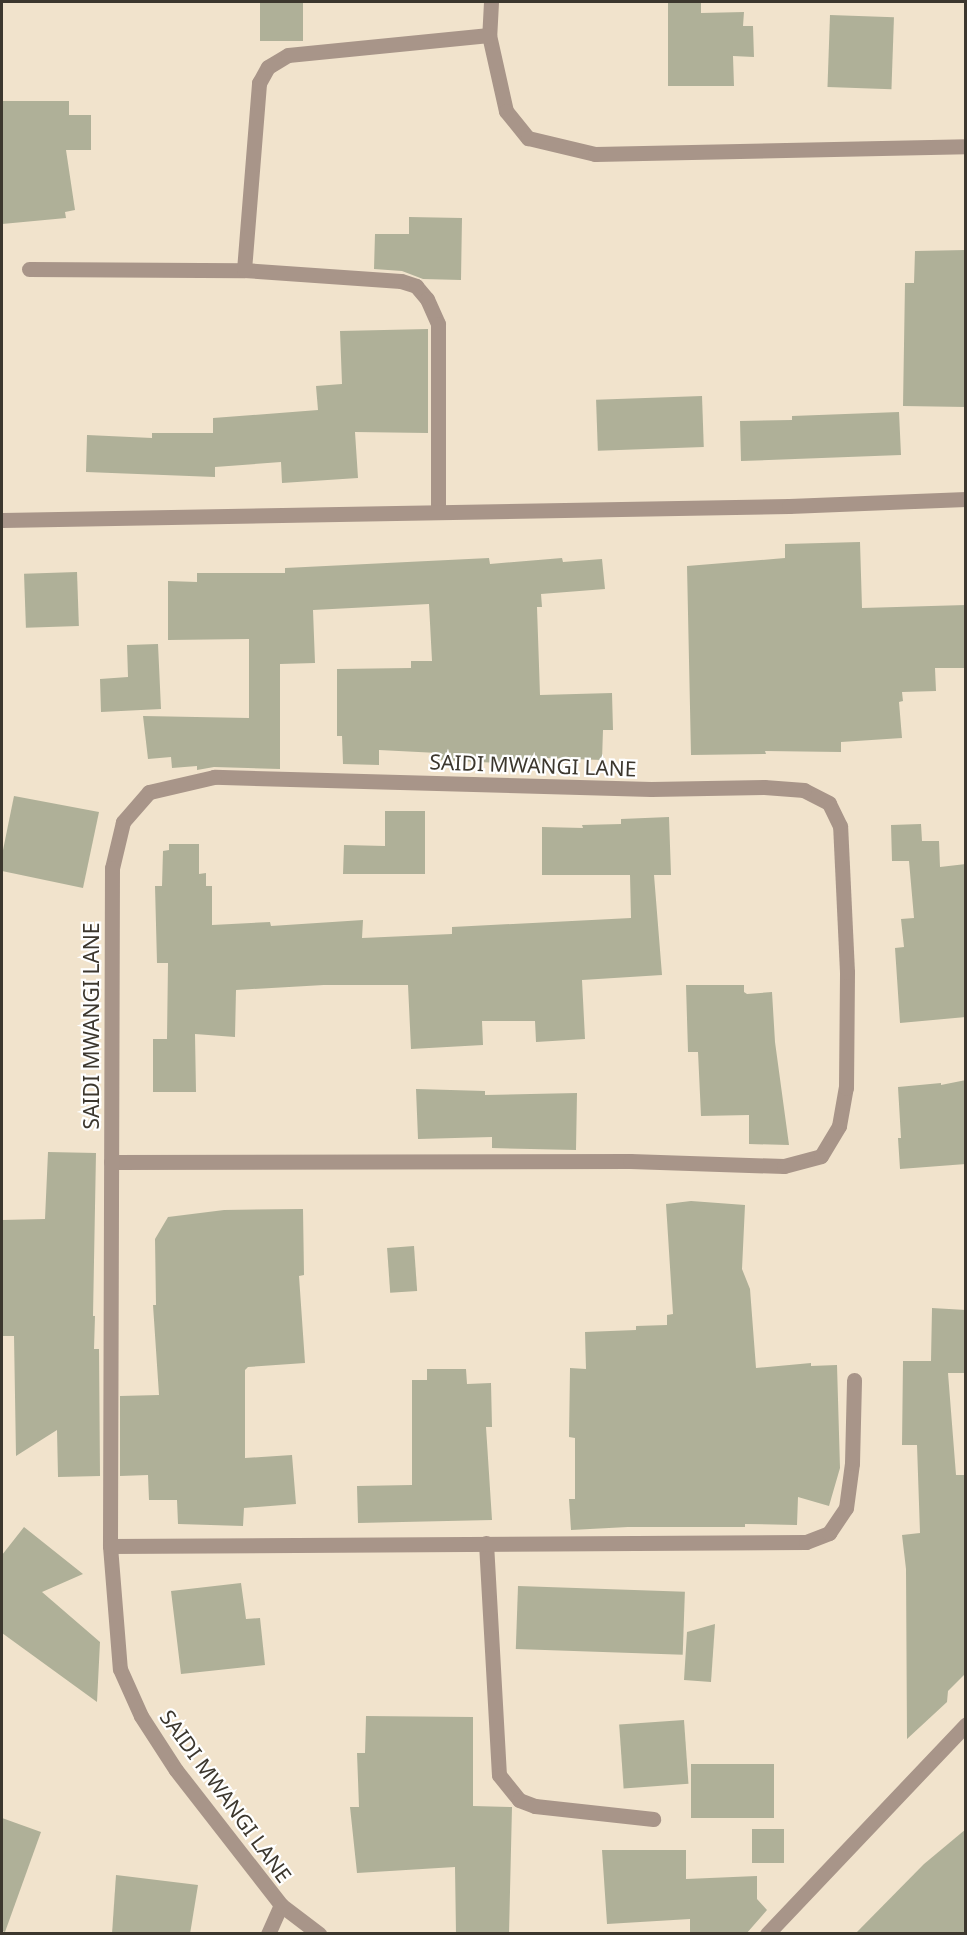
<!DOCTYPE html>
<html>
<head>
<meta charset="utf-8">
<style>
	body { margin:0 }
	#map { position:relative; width:967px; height:1935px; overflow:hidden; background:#f1e3cc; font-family:"Noto Sans",sans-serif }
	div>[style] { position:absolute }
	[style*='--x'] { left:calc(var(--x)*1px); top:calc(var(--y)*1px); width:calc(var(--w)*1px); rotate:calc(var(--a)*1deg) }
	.building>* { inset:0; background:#afb098; transform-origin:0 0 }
	.minor>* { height:15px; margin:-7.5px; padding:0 7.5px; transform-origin:7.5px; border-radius:7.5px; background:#a89589 }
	span { translate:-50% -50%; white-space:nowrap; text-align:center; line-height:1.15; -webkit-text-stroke:4.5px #fff; paint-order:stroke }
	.street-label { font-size:21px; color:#3c372e }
	.frame { position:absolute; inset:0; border:3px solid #3c372e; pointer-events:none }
</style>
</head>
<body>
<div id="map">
	<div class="building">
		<i style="left:260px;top:2px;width:43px;height:39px"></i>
		<i style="clip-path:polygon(668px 2px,701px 2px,701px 13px,744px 12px,743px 26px,753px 26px,754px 57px,733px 56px,734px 86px,668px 86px)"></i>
		<i style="left:830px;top:15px;width:64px;height:72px;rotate:2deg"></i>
		<i style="clip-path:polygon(2px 101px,69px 101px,69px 115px,91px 115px,91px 150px,66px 150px,75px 210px,65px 212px,66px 218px,2px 224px)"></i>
		<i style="clip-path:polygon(409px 217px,462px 218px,461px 280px,423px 279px,402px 271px,374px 269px,375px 234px,409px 234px)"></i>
		<i style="clip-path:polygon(966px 250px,966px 407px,903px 406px,905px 283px,914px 283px,915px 251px)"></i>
		<i style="clip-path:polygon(428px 329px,428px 433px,355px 432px,358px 478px,282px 483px,281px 462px,215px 467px,215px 477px,86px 472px,87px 435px,152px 438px,152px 433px,213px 433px,213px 418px,318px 410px,316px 386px,342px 384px,340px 331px)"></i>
		<i style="left:702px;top:396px;width:51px;height:106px;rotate:88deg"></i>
		<i style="clip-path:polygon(899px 412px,901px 455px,741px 461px,740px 421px,792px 420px,792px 416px)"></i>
		<i style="clip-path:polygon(860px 542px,862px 608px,966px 605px,966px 668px,935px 668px,936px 691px,902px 692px,903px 701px,899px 702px,902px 738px,841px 742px,841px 752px,765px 751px,766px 754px,691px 755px,687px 566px,785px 558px,785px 544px)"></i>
		<i style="clip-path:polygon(489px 558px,490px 564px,562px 558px,563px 562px,602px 559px,605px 589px,541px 594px,542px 607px,537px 607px,540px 695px,612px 693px,613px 730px,603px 730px,602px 760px,544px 758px,544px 765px,438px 760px,438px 753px,379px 750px,379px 765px,343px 764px,342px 736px,337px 736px,337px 669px,411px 668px,411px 661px,432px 661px,429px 604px,313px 610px,315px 663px,280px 664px,280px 769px,214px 767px,197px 770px,197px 766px,172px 768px,171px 757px,148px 759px,143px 716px,249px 718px,249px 639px,168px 640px,168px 581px,197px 582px,197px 573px,285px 573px,285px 568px)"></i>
		<i style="left:77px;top:572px;width:54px;height:53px;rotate:88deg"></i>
		<i style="clip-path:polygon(158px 644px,161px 709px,101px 712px,100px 679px,128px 677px,127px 645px)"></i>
		<i style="clip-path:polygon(14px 796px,99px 812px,83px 888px,2px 871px,2px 855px)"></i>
		<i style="clip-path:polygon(385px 811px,425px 811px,425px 874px,343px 874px,344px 845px,385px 846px)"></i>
		<i style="clip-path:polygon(669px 817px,671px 875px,654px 875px,662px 975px,582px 980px,585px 1039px,536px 1042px,535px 1021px,482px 1021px,483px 1045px,411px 1049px,408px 985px,324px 985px,236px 990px,235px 1037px,195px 1034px,196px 1092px,153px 1092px,153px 1039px,167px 1039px,168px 963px,157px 963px,155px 886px,162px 886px,163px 851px,169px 850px,169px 844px,199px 844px,199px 874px,206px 873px,206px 886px,212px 886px,212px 925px,270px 922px,271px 926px,363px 920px,362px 938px,452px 934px,452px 927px,631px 918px,630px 875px,542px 875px,542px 827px,583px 828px,582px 825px,621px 824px,621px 819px)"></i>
		<i style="clip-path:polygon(921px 824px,922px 841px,939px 841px,940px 867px,966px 864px,966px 1017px,900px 1023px,895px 948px,904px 947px,901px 919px,914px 918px,909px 861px,892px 861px,891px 825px)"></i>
		<i style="clip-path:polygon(686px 985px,744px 985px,744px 992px,747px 994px,772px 992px,775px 1042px,789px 1145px,749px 1144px,749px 1115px,701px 1116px,698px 1052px,688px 1052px)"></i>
		<i style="clip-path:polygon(966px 1080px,966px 1164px,900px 1169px,898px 1138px,901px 1138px,898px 1087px,941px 1083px,941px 1085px)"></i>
		<i style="clip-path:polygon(416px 1089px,485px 1091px,485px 1095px,577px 1093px,576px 1150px,492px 1148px,492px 1137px,418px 1139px)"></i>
		<i style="clip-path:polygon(48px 1152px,96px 1153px,93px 1316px,95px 1316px,94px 1349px,99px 1349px,100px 1476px,58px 1477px,57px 1430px,16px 1456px,14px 1336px,2px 1336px,2px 1220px,45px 1219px)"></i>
		<i style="clip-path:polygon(691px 1201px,745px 1205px,742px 1269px,750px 1289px,756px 1368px,811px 1363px,811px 1366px,837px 1365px,840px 1468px,829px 1506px,798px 1497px,797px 1525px,745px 1524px,745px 1527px,628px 1527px,571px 1530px,569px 1499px,575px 1499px,575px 1438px,569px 1437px,570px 1368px,586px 1369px,585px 1332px,636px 1330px,636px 1326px,667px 1325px,667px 1315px,673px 1314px,666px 1204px)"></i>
		<i style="clip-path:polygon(303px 1209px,304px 1275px,299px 1276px,305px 1363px,248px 1367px,245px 1370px,245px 1458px,292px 1455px,296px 1504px,244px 1508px,243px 1526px,178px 1524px,177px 1500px,149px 1500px,148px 1475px,120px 1476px,120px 1396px,159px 1395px,153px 1305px,156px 1305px,155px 1239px,168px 1217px,224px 1210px)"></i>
		<i style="left:414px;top:1246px;width:45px;height:27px;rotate:86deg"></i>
		<i style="clip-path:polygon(932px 1308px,966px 1310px,966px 1373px,948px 1373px,956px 1475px,966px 1475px,966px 1673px,948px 1691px,947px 1702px,907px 1739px,906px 1569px,902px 1535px,920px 1533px,917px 1445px,902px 1445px,903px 1361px,931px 1361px)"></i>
		<i style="clip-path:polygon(427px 1369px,466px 1369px,467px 1384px,491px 1383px,492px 1427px,486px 1427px,492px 1520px,358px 1523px,357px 1486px,412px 1485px,412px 1380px,427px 1380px)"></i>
		<i style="clip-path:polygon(24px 1527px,83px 1574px,42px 1592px,100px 1642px,97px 1702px,2px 1633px,2px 1555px)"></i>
		<i style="clip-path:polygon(241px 1583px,246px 1619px,260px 1618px,265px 1665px,181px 1674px,171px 1591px)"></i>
		<i style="left:518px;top:1586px;width:167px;height:63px;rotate:2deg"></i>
		<i style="clip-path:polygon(715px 1624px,711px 1682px,684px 1680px,687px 1632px)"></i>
		<i style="clip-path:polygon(366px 1716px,473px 1717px,473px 1806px,512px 1807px,509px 1934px,456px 1934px,455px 1867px,357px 1873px,350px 1807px,359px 1807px,357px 1753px,365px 1753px)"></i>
		<i style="left:684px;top:1720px;width:64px;height:65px;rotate:86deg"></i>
		<i style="left:691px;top:1764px;width:83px;height:54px"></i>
		<i style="clip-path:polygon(2px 1818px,41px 1832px,5px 1932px,2px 1931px)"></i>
		<i style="left:752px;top:1829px;width:32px;height:34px"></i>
		<i style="clip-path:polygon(966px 1829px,966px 1934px,855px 1934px,924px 1864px)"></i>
		<i style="clip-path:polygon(602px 1850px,686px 1850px,686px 1879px,757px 1876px,757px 1899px,767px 1910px,746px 1934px,690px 1934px,690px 1919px,607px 1924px)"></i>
		<i style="clip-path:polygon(116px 1875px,198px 1885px,190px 1934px,112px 1934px)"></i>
	</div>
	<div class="minor">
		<i style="--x:491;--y:2;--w:33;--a:93"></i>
		<i style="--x:489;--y:35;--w:78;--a:77.4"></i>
		<i style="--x:506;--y:111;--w:35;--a:51"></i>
		<i style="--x:528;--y:138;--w:69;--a:13.4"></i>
		<i style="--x:595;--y:154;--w:371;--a:-1.2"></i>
		<i style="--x:29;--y:269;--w:215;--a:0.3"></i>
		<i style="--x:244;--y:270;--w:157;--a:4"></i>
		<i style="--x:401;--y:281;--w:16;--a:18"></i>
		<i style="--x:416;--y:286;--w:17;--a:50"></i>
		<i style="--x:427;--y:299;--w:27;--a:66"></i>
		<i style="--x:438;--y:324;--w:188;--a:90"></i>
		<i style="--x:244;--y:270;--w:188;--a:-85.4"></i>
		<i style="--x:259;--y:83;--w:18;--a:-61"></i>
		<i style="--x:268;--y:67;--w:23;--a:-31"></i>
		<i style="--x:288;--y:55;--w:202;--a:-5.7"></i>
		<i style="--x:2;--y:520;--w:787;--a:-1.02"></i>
		<i style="--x:789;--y:506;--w:177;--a:-2.3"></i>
		<i style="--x:111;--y:1162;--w:519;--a:-0.11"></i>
		<i style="--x:630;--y:1161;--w:154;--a:1.9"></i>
		<i style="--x:784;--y:1166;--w:38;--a:-15"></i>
		<i style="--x:821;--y:1156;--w:35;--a:-59"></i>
		<i style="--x:839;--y:1126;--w:39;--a:-80"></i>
		<i style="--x:846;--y:1088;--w:116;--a:-89.5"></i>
		<i style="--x:847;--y:972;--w:146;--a:-92.7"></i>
		<i style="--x:840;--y:826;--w:25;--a:-116"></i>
		<i style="--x:829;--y:803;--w:28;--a:-153"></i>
		<i style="--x:804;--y:790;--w:40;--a:-175.7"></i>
		<i style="--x:764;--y:787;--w:113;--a:179"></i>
		<i style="--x:651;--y:789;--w:437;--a:-178.4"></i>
		<i style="--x:214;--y:777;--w:67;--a:167"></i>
		<i style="--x:149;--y:792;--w:40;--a:131"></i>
		<i style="--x:123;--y:822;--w:47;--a:103.4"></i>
		<i style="--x:112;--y:868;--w:678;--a:90.17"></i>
		<i style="--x:110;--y:1546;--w:123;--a:85.4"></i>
		<i style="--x:120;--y:1669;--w:51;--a:65.9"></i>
		<i style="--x:141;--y:1716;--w:64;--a:57.1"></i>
		<i style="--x:176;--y:1770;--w:171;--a:52.1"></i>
		<i style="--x:281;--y:1905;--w:48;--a:37.3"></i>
		<i style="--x:486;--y:1543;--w:232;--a:86.8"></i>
		<i style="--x:499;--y:1775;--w:32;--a:51"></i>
		<i style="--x:519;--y:1800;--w:17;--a:21"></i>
		<i style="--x:535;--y:1806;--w:119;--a:6.3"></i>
		<i style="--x:110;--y:1546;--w:696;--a:-0.33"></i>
		<i style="--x:806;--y:1542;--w:25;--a:-21"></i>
		<i style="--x:829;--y:1533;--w:30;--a:-56"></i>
		<i style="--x:846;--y:1508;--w:45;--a:-82.4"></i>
		<i style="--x:852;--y:1463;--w:83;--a:-88.6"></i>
		<i style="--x:268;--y:1934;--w:32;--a:-66"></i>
		<i style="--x:767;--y:1934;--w:289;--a:-46.5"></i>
	</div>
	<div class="street-label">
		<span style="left:533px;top:765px;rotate:2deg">SAIDI MWANGI LANE</span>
		<span style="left:91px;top:1026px;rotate:-90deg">SAIDI MWANGI LANE</span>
		<span style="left:226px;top:1796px;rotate:54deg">SAIDI MWANGI LANE</span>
	</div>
	<div class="frame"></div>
</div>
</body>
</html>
